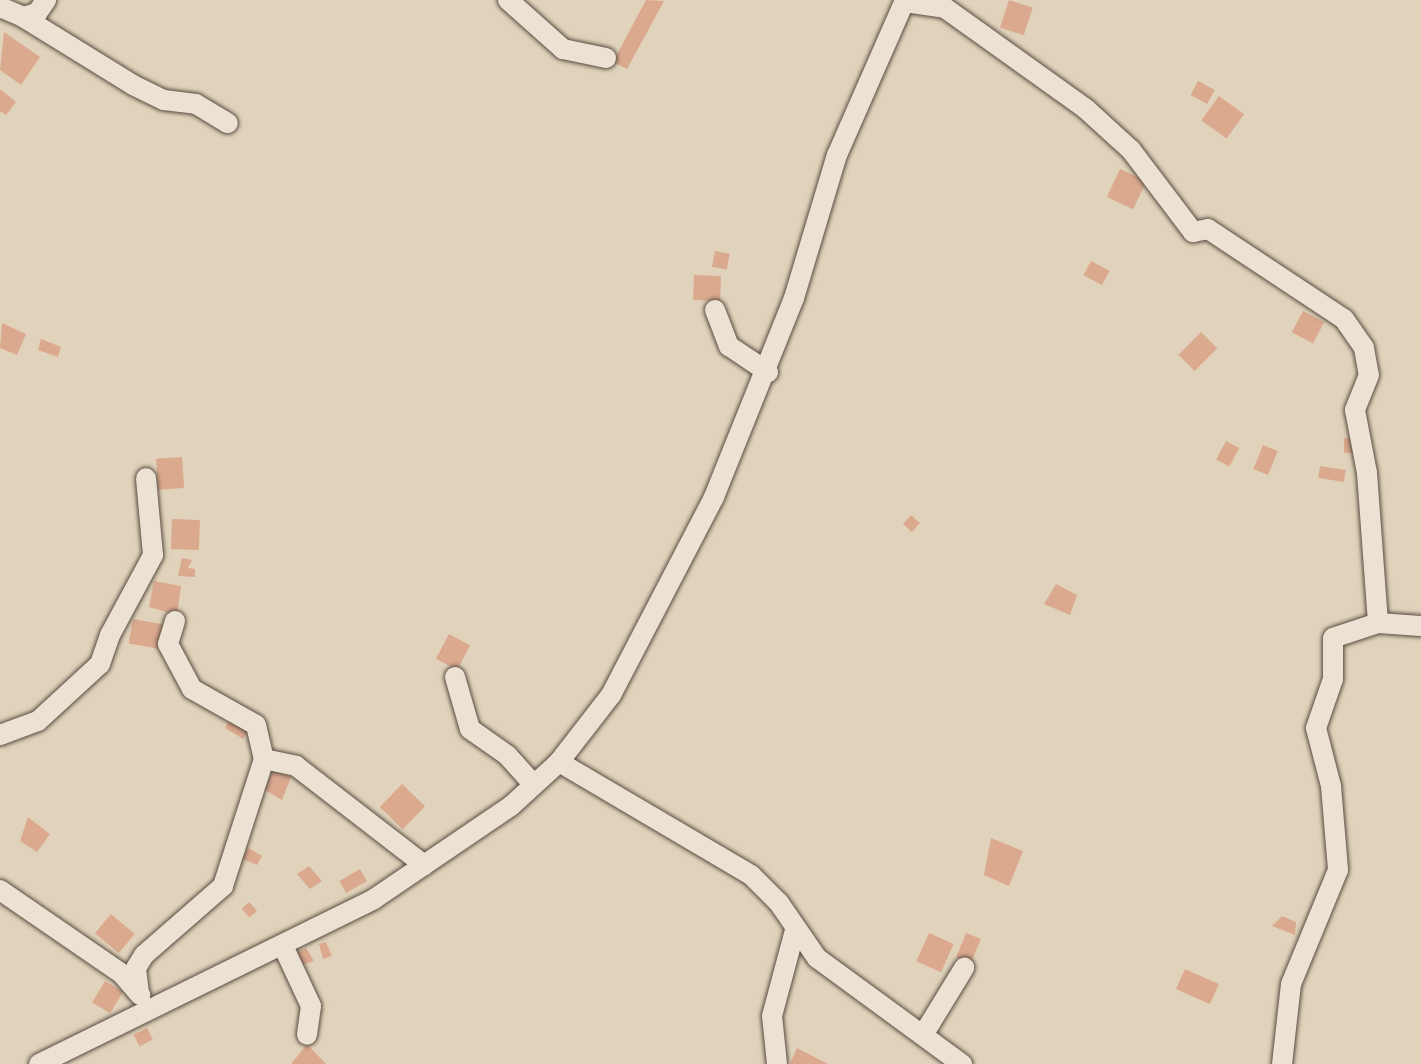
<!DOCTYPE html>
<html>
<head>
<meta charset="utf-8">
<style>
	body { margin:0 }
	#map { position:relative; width:1421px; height:1064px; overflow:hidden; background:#e1d3bb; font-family:"Libre Bodoni",serif }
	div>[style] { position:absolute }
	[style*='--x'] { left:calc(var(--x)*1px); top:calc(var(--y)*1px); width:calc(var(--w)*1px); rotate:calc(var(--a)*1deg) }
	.building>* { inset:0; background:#dba98e; transform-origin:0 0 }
	.roads { filter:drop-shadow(0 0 2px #584c41) drop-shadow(0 0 2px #584c41) }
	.minor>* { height:20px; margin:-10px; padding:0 10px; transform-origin:10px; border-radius:10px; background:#ece2d3 }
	span { translate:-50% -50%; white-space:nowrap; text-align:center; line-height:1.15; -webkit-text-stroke:8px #ece2d3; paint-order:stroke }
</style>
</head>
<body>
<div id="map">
	<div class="building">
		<i style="clip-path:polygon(646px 0,664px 1px,627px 69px,613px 62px)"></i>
		<i style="left:1009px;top:0;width:25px;height:29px;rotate:18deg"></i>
		<i style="clip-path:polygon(4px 32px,40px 57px,21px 85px,0 70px)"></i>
		<i style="left:1198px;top:81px;width:19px;height:16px;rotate:28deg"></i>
		<i style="clip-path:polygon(0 89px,16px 102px,6px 115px,0 111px)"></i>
		<i style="left:1219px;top:96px;width:31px;height:30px;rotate:36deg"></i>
		<i style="left:1120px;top:169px;width:29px;height:31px;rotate:25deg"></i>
		<i style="left:715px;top:251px;width:15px;height:16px;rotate:11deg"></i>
		<i style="left:1091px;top:261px;width:21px;height:16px;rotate:28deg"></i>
		<i style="left:694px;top:275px;width:27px;height:25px;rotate:2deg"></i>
		<i style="left:1303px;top:311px;width:24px;height:24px;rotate:28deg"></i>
		<i style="clip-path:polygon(2px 323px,26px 334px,17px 355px,0 348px)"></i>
		<i style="left:1201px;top:332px;width:23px;height:32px;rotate:45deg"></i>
		<i style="clip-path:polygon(41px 339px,61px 347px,58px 357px,38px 350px)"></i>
		<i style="left:1344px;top:438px;width:11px;height:15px"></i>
		<i style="left:1226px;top:441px;width:15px;height:21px;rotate:28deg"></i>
		<i style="left:1263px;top:445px;width:16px;height:26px;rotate:22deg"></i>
		<i style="left:182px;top:457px;width:31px;height:26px;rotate:86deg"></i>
		<i style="left:1320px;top:466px;width:26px;height:12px;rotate:9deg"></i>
		<i style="left:911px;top:515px;width:12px;height:12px;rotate:42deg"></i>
		<i style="left:172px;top:519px;width:28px;height:30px;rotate:2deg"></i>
		<i style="clip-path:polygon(182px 558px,192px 560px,188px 568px,195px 569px,195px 577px,178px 576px)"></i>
		<i style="clip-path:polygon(154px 581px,181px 586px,177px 615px,149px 607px)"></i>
		<i style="clip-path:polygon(1056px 584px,1077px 595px,1070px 615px,1044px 604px)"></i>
		<i style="left:133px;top:619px;width:36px;height:25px;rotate:10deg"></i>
		<i style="left:449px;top:634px;width:24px;height:28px;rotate:28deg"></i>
		<i style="clip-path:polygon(231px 717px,248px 731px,243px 739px,225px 728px)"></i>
		<i style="clip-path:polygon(273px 769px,291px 777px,282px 800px,265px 790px)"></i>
		<i style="left:402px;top:784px;width:32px;height:32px;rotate:44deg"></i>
		<i style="clip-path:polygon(28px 817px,50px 834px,37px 852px,20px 841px)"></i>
		<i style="clip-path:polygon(991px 838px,1023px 851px,1009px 886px,984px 875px)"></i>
		<i style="clip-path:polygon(248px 848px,262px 856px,257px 865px,242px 859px)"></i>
		<i style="clip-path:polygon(309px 866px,322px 881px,310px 889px,297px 874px)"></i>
		<i style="left:360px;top:869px;width:14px;height:24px;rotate:60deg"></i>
		<i style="left:249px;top:902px;width:12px;height:10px;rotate:48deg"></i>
		<i style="left:111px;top:914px;width:31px;height:25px;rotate:40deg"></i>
		<i style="clip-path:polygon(1282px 916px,1296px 922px,1295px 935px,1272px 926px)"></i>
		<i style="left:929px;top:933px;width:27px;height:31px;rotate:24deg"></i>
		<i style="left:966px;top:933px;width:16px;height:26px;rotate:22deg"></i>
		<i style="clip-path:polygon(326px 942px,332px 956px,323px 959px,319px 944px)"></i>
		<i style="clip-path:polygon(306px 948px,314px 961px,300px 966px,294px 954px)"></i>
		<i style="left:1185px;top:969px;width:37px;height:22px;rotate:24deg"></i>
		<i style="left:105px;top:981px;width:21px;height:25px;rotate:31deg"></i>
		<i style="left:147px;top:1028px;width:13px;height:15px;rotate:63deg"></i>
		<i style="clip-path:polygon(307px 1044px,326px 1064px,291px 1064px)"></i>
		<i style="clip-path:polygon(797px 1048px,828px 1064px,790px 1064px)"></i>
	</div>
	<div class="roads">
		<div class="minor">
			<i style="--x:508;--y:0;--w:74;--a:41.7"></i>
			<i style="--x:563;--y:49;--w:44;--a:11.8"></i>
			<i style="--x:905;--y:2;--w:40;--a:8.5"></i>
			<i style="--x:945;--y:8;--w:173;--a:35.6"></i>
			<i style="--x:1086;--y:109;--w:61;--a:42.3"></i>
			<i style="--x:1131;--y:150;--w:103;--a:52.9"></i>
			<i style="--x:1193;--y:232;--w:15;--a:-11"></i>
			<i style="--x:1208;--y:229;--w:163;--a:33.5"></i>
			<i style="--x:1344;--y:319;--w:35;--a:55"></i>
			<i style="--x:1364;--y:348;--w:27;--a:80"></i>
			<i style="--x:1369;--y:375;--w:38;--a:112"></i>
			<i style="--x:1355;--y:410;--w:64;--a:79.2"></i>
			<i style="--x:1367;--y:473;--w:150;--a:85.8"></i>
			<i style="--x:1378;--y:623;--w:47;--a:161.6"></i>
			<i style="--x:1333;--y:638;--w:41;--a:90"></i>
			<i style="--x:1333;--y:679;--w:52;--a:109.1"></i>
			<i style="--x:1316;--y:728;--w:60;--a:75.5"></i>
			<i style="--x:1331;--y:786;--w:84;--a:85.2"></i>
			<i style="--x:1338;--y:870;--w:123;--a:112.4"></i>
			<i style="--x:1291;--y:984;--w:81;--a:96.4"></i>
			<i style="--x:0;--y:7;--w:25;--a:23"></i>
			<i style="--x:23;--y:17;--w:15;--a:-16"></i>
			<i style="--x:37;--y:13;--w:16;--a:-55"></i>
			<i style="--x:23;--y:17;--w:129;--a:31.7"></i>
			<i style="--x:133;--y:85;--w:34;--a:26"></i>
			<i style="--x:164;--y:100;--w:32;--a:7"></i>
			<i style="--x:196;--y:104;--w:37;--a:31"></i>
			<i style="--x:715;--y:310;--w:39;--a:69"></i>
			<i style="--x:729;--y:346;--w:47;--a:33.7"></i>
			<i style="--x:175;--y:621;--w:24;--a:107"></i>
			<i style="--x:168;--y:644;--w:51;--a:61.9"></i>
			<i style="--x:192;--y:689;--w:73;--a:29.4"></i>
			<i style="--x:256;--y:725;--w:35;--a:77"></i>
			<i style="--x:264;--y:759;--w:33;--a:12"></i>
			<i style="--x:296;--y:766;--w:162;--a:37.7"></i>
			<i style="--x:1378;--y:623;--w:43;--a:4"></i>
			<i style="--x:455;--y:677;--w:54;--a:73.9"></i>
			<i style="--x:470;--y:729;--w:45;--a:35.1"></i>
			<i style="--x:507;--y:755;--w:40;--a:48"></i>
			<i style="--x:0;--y:735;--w:40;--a:-20.2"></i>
			<i style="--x:38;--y:721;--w:84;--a:-42.6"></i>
			<i style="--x:100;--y:664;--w:31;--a:-71"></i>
			<i style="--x:110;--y:635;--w:91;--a:-61.7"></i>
			<i style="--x:153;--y:555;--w:77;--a:-95.2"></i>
			<i style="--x:559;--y:762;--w:223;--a:30.5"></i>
			<i style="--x:751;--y:875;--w:40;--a:45"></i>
			<i style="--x:779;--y:903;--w:67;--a:55.4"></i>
			<i style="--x:817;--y:958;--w:180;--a:36.2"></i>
			<i style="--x:0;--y:890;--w:148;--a:34.5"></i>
			<i style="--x:122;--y:974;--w:28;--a:49"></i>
			<i style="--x:283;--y:946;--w:66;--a:65"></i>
			<i style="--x:311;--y:1006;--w:29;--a:98"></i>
			<i style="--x:139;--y:993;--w:25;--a:-97"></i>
			<i style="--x:136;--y:968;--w:15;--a:-58"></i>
			<i style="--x:144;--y:955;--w:105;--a:-41.1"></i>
			<i style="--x:223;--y:886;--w:133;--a:-72.1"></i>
			<i style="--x:923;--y:1035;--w:79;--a:-58.5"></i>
			<i style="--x:39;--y:1064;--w:373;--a:-26.2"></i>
			<i style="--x:374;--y:899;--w:166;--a:-34.2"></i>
			<i style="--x:511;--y:806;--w:65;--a:-42.5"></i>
			<i style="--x:559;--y:762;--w:85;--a:-52.2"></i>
			<i style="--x:611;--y:695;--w:223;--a:-62.5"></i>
			<i style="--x:714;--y:497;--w:214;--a:-68.1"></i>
			<i style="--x:794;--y:298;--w:149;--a:-73.3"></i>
			<i style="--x:837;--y:155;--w:169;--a:-66.3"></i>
			<i style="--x:777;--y:1064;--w:48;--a:-95.9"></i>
			<i style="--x:772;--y:1016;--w:89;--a:-75"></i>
		</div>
	</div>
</div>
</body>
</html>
